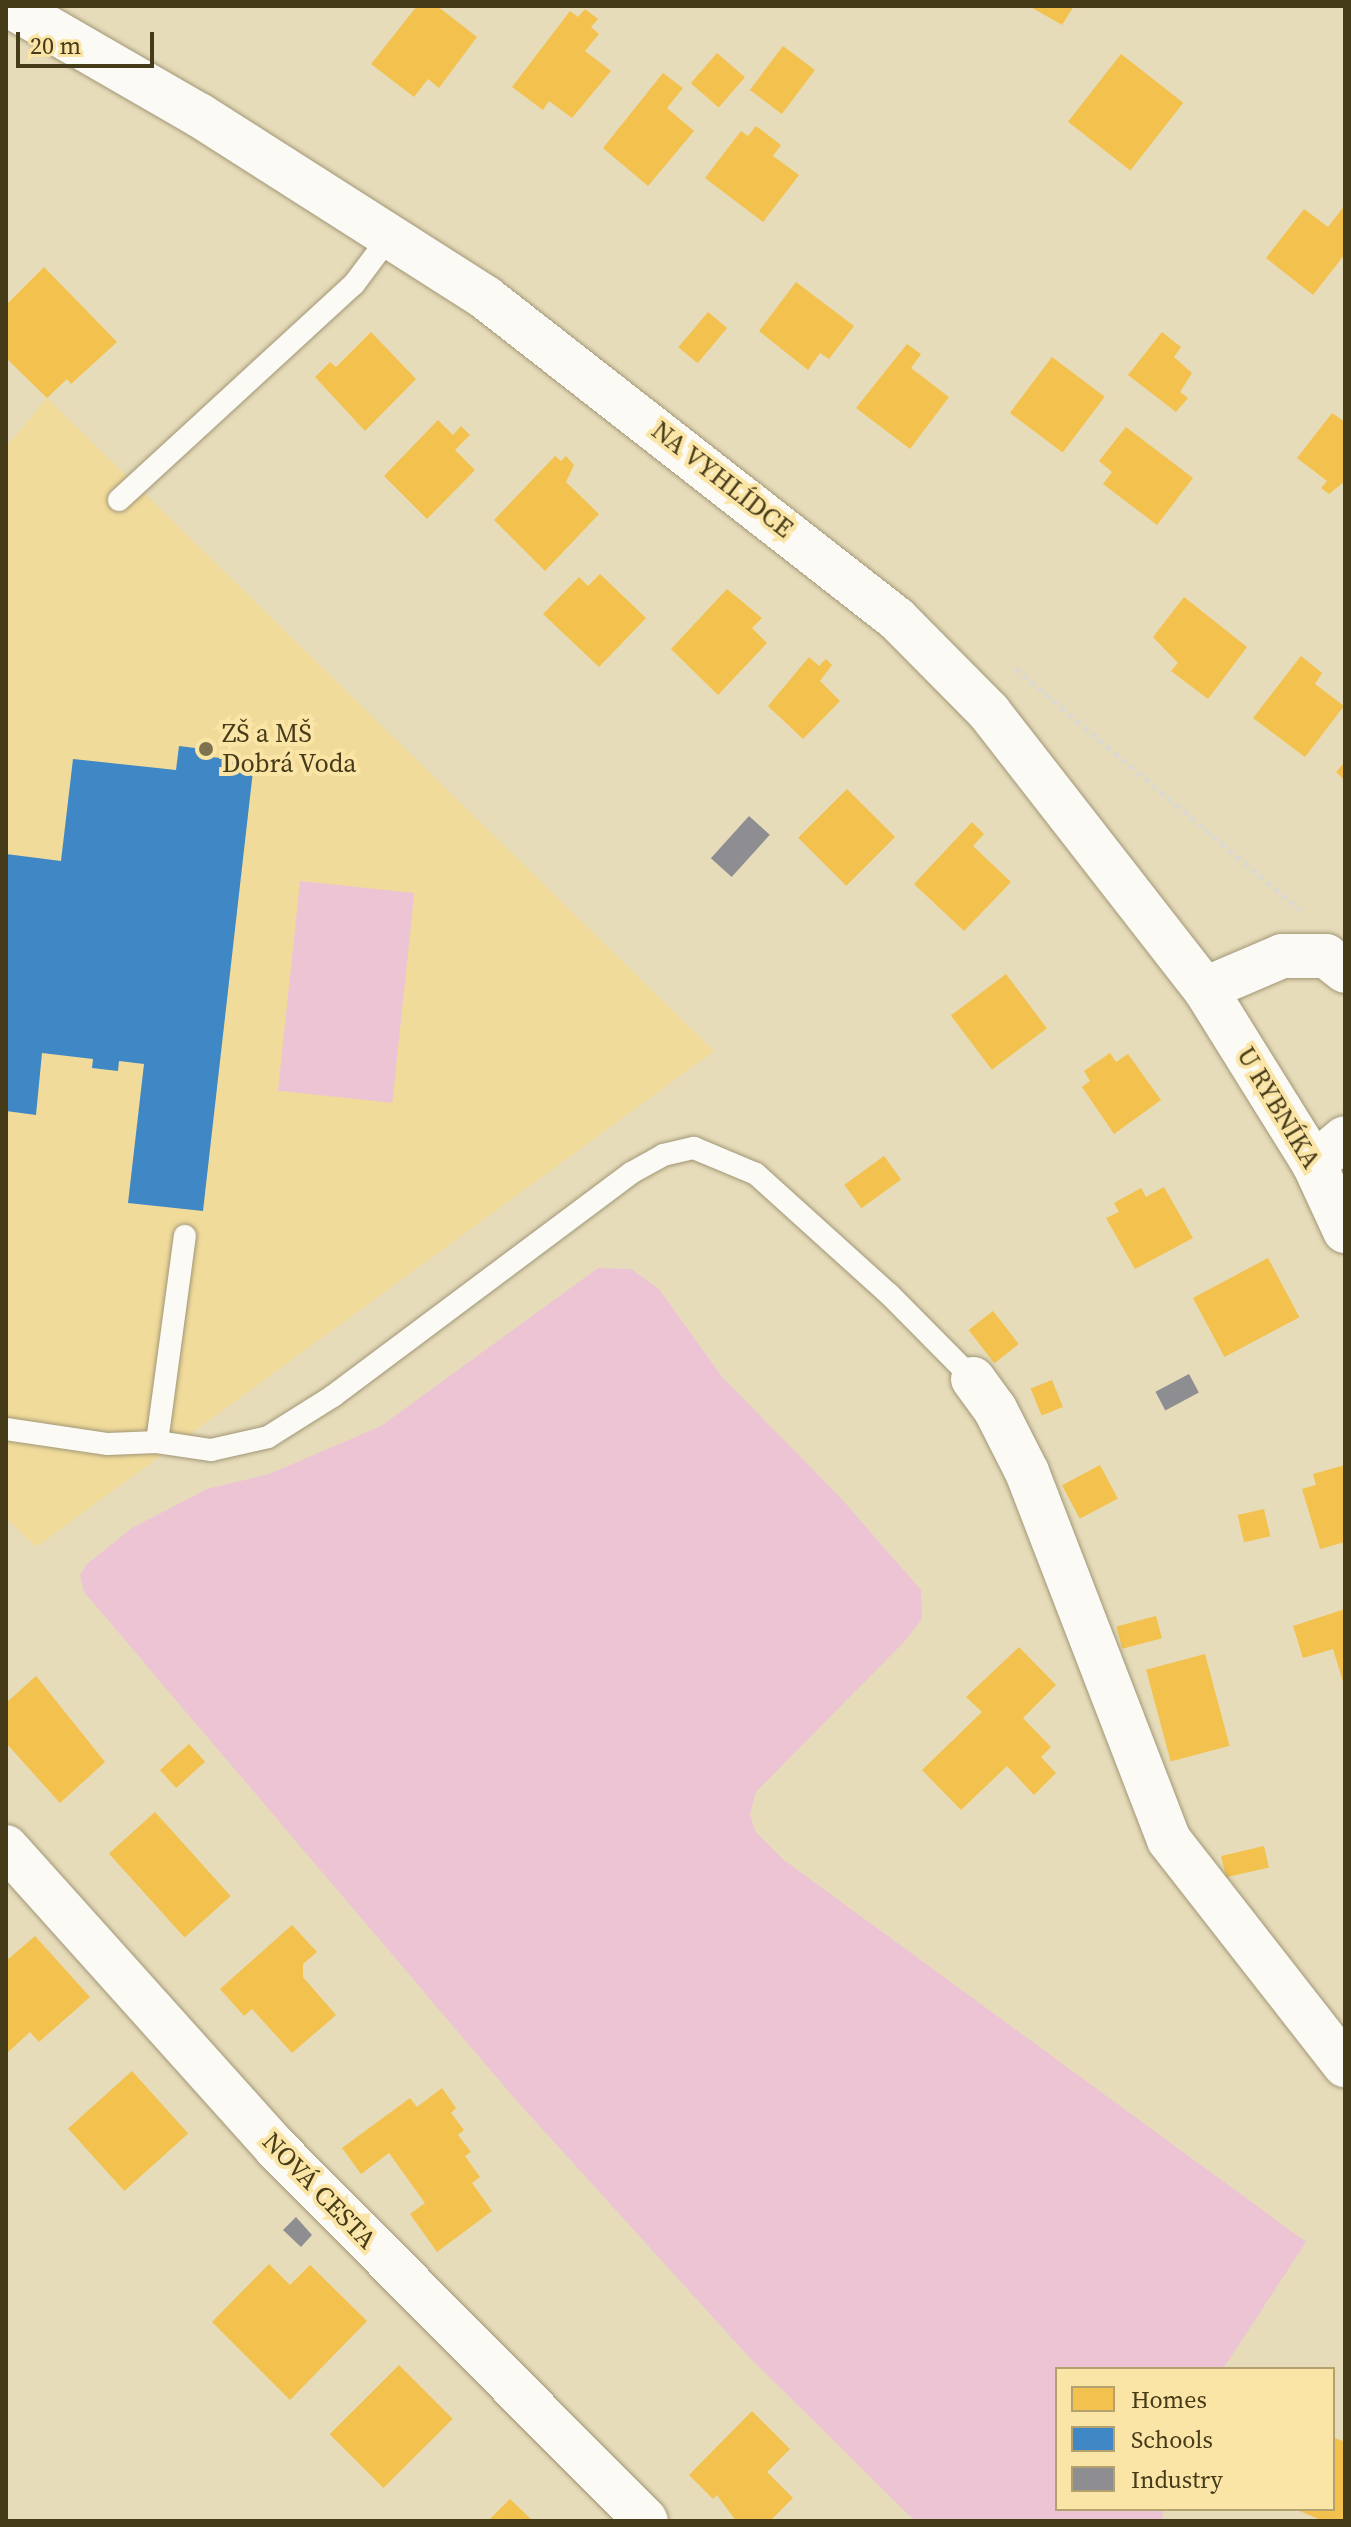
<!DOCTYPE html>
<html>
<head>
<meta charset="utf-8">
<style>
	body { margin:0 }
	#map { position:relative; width:1351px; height:2527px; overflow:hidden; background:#e7dcba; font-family:"Source Serif 4",serif }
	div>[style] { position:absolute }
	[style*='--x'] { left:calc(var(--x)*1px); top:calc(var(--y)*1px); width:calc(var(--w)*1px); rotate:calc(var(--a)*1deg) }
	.built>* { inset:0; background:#f1db9b }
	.green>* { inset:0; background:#ecc4d4; transform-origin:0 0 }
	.homes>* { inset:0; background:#f2c14e; transform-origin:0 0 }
	.schools>* { inset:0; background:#3f88c5 }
	.industry>* { inset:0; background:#8d8d92; transform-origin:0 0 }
	.path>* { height:5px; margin-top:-2.5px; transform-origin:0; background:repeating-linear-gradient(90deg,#ded9ce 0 6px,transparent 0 10px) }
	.roads { filter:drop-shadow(0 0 2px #a19777) drop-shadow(0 0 2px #a19777) }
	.lane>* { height:22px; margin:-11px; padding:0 11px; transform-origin:11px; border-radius:11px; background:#fbfaf5 }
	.street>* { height:44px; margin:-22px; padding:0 22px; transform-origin:22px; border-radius:22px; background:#fbfaf5 }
	.secondary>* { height:44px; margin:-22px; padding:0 22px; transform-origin:22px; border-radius:22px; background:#fbfaf5 }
	.dots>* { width:22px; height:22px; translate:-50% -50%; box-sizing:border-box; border:4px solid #fbe5a6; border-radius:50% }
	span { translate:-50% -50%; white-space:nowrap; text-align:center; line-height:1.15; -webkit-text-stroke:8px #fbe5a6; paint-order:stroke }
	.street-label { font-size:26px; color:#463b19 }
	.poi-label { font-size:26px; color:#463b19 }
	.left { translate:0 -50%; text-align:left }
	.frame { position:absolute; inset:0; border:8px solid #463b19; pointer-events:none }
	.legend { position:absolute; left:1055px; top:2367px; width:280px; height:144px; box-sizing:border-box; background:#fbe5a6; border:2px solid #b3a16e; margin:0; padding:10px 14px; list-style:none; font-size:24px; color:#463b19 }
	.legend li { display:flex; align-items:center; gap:16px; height:40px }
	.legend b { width:40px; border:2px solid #b3a16e }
	.scale { position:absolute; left:16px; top:32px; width:138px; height:36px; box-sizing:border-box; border:4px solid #463b19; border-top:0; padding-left:10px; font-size:24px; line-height:28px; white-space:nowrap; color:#463b19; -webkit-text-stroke:6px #fbe5a6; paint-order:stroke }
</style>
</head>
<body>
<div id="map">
	<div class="built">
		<i style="clip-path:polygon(47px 398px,714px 1051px,36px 1547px,6px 1518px,6px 447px)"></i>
	</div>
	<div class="green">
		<i style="left:300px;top:881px;width:115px;height:211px;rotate:6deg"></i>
		<i style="clip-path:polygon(598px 1268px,631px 1269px,659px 1289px,723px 1378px,839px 1496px,921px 1590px,922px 1619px,904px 1642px,756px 1792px,750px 1814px,755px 1831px,784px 1860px,1306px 2242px,1223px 2369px,1057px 2369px,1057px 2509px,1164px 2509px,1162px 2521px,915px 2521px,749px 2357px,515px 2099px,84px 1592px,80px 1575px,87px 1564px,132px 1528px,207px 1489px,269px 1474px,381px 1426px)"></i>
	</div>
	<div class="homes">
		<i style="clip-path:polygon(417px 6px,437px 6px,477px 37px,439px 88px,428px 79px,414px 97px,371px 64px)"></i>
		<i style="clip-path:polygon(1029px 6px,1074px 6px,1062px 25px)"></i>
		<i style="clip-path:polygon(585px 9px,598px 19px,591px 27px,599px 34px,585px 51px,611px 71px,572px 118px,549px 101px,543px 110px,512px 87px,570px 11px,578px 17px)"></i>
		<i style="left:783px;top:46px;width:40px;height:55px;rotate:37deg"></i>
		<i style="left:717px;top:53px;width:37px;height:40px;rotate:41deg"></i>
		<i style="left:1121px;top:54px;width:79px;height:86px;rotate:38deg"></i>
		<i style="clip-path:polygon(663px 73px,683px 88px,667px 108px,694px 131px,648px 186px,603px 148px)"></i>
		<i style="clip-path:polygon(756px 126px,781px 145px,773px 156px,799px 175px,763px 222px,705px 178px,741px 131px,748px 136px)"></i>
		<i style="clip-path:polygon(1345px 205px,1345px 254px,1313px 295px,1266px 258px,1304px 209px,1328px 227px)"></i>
		<i style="clip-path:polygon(44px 267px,117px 342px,71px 384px,67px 379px,47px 398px,6px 358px,6px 305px)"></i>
		<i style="clip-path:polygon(796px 282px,854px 326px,829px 359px,820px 353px,808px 370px,759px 331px)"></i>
		<i style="left:708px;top:312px;width:25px;height:46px;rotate:40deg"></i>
		<i style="clip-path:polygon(371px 332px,416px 379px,365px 431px,315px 377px,330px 362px,336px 367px)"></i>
		<i style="clip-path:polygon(1162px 332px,1181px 347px,1174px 357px,1192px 373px,1180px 392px,1188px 398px,1176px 412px,1128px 375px)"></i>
		<i style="clip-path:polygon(907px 344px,921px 354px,911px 368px,949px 397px,910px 449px,856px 408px)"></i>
		<i style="left:1052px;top:357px;width:66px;height:70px;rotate:37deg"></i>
		<i style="clip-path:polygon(1332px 413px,1345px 422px,1345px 481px,1329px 494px,1321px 488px,1327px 481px,1297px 458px)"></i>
		<i style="clip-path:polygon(438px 420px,453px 435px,461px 426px,470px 435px,455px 450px,475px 470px,427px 519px,384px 476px)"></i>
		<i style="clip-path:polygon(1126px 427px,1193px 478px,1157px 525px,1103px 484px,1112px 472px,1099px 461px)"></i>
		<i style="clip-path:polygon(555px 456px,561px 461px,566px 456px,574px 465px,566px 482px,599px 514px,545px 571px,494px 520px)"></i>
		<i style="clip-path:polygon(600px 574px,646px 618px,599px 667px,543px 614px,579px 577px,588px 586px)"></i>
		<i style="clip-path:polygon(727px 589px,762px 618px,752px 628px,767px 643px,718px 695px,671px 649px)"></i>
		<i style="clip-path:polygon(1184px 597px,1247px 647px,1208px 699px,1171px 671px,1178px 663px,1153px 637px)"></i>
		<i style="clip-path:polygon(1301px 656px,1322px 673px,1315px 684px,1344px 706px,1305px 757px,1253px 718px)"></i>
		<i style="clip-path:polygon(809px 657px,819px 666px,826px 659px,832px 665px,820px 681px,840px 701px,803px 739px,768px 706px)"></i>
		<i style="clip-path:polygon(1345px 762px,1345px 780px,1336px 772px)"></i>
		<i style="left:847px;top:789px;width:68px;height:69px;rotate:45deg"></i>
		<i style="clip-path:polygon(972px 822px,984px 834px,973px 846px,1011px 882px,964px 931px,914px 884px)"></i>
		<i style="left:1006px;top:974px;width:68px;height:69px;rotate:53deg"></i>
		<i style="clip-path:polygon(1110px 1053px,1116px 1062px,1128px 1054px,1161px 1100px,1114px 1134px,1082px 1087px,1090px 1081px,1084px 1071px)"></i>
		<i style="left:884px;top:1156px;width:29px;height:49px;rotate:54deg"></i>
		<i style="clip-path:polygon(1164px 1187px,1193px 1238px,1135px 1269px,1106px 1218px,1119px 1212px,1114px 1203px,1141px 1188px,1146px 1197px)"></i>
		<i style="left:1268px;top:1258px;width:67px;height:85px;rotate:62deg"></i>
		<i style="left:993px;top:1311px;width:42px;height:31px;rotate:52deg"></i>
		<i style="left:1052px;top:1380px;width:29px;height:23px;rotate:68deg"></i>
		<i style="left:1100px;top:1465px;width:38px;height:43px;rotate:62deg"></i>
		<i style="clip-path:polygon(1345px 1465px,1345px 1542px,1320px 1549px,1302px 1489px,1316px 1485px,1313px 1474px)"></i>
		<i style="left:1264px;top:1509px;width:28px;height:27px;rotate:77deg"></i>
		<i style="clip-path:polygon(1345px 1609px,1345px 1685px,1344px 1685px,1333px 1649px,1303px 1658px,1293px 1626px)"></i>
		<i style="left:1156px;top:1616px;width:23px;height:41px;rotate:75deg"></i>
		<i style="clip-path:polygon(1019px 1647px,1056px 1685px,1023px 1718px,1051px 1747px,1041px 1757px,1056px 1773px,1034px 1795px,1007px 1766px,961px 1810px,922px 1770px,982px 1712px,966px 1697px)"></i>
		<i style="left:1205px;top:1654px;width:95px;height:61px;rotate:75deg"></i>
		<i style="clip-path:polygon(36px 1676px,105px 1762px,60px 1803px,6px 1743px,6px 1703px)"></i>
		<i style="left:189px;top:1744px;width:24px;height:39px;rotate:48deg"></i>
		<i style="left:155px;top:1812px;width:113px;height:62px;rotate:48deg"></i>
		<i style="left:1264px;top:1846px;width:22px;height:44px;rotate:77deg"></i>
		<i style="clip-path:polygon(292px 1925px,317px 1952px,303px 1964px,303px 1977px,336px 2015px,292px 2053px,252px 2009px,244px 2016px,220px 1989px)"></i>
		<i style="clip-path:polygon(35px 1936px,90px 1997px,39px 2042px,30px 2032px,6px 2054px,6px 1961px)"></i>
		<i style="left:132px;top:2071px;width:84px;height:86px;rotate:48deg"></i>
		<i style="clip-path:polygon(442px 2088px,456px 2108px,451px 2113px,464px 2130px,458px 2135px,471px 2152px,465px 2156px,480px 2177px,472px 2183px,492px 2211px,437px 2252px,410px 2214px,425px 2203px,389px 2153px,361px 2174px,342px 2148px,410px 2098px,417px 2107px)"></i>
		<i style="clip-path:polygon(269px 2264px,290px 2285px,310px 2265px,367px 2321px,290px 2400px,212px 2322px)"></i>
		<i style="left:399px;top:2365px;width:76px;height:98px;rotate:45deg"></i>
		<i style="clip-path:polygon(752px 2411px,790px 2449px,767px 2472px,793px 2498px,770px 2521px,736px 2521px,717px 2495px,713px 2499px,689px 2475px)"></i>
		<i style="clip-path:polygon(1333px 2437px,1345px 2442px,1345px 2521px,1323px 2521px,1295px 2509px,1333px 2509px)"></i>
		<i style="clip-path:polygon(510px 2499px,533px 2521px,488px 2521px)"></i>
	</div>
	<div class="schools">
		<i style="clip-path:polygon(179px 746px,203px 749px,203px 756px,254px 762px,203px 1211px,128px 1203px,144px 1064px,119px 1061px,118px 1071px,92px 1068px,93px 1059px,42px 1053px,36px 1115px,6px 1111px,6px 854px,61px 861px,73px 759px,176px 770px)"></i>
	</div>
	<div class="industry">
		<i style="left:749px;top:816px;width:28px;height:57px;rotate:42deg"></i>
		<i style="left:1189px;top:1374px;width:21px;height:38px;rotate:62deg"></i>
		<i style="clip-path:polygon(296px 2217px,312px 2235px,301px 2247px,283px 2230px)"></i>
	</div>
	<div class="path">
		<i style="--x:1015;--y:668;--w:374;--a:40.3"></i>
	</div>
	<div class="roads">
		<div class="lane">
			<i style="--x:119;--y:500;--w:319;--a:-42.6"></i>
			<i style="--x:354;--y:284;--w:60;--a:-53.1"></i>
			<i style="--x:6;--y:1429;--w:103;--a:8.4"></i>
			<i style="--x:108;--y:1444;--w:49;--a:-2.3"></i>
			<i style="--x:157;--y:1442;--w:55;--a:8.4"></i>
			<i style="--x:211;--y:1450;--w:58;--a:-12.8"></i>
			<i style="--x:268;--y:1437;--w:77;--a:-32.2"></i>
			<i style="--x:333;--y:1396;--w:372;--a:-36.8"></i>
			<i style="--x:631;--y:1173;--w:37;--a:-29"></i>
			<i style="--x:663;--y:1155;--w:32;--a:-13"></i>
			<i style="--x:694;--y:1148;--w:67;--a:22.8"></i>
			<i style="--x:756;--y:1174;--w:179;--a:42.1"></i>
			<i style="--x:889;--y:1294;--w:120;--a:45.3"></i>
			<i style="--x:157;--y:1442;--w:208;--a:-82.3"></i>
		</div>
		<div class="street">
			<i style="--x:1205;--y:989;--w:84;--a:-23.2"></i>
			<i style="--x:1282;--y:956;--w:44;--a:0"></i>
			<i style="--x:1326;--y:956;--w:24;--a:38"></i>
			<i style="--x:1314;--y:1164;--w:40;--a:-40"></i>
			<i style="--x:973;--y:1379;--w:37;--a:54"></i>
			<i style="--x:995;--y:1409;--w:71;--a:63.1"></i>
			<i style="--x:1027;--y:1472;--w:394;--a:68.9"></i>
			<i style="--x:1169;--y:1840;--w:286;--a:52"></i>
			<i style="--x:6;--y:1847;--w:404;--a:48.1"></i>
			<i style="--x:276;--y:2148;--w:525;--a:45.23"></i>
		</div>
		<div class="secondary">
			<i style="--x:10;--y:6;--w:218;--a:30"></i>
			<i style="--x:199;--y:115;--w:340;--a:32.5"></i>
			<i style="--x:486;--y:298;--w:521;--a:37.99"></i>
			<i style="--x:897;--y:619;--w:131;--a:45.3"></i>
			<i style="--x:989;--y:712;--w:351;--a:52.1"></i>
			<i style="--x:1205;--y:989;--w:206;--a:58.1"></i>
			<i style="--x:1314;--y:1164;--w:74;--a:65.2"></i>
		</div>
	</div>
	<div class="dots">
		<i style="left:206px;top:749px;background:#7e7351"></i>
	</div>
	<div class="street-label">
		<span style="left:722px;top:480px;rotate:38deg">NA VYHLÍDCE</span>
		<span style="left:1278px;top:1108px;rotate:59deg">U RYBNÍKA</span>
		<span style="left:319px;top:2191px;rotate:46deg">NOVÁ CESTA</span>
	</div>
	<div class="poi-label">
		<span class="left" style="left:222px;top:749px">ZŠ a MŠ<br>Dobrá Voda</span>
	</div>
	<div class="frame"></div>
	<ul class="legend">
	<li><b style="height:22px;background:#f2c14e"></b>Homes</li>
	<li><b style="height:22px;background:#3f88c5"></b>Schools</li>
	<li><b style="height:22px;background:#8d8d92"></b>Industry</li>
	</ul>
	<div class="scale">20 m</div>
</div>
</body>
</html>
